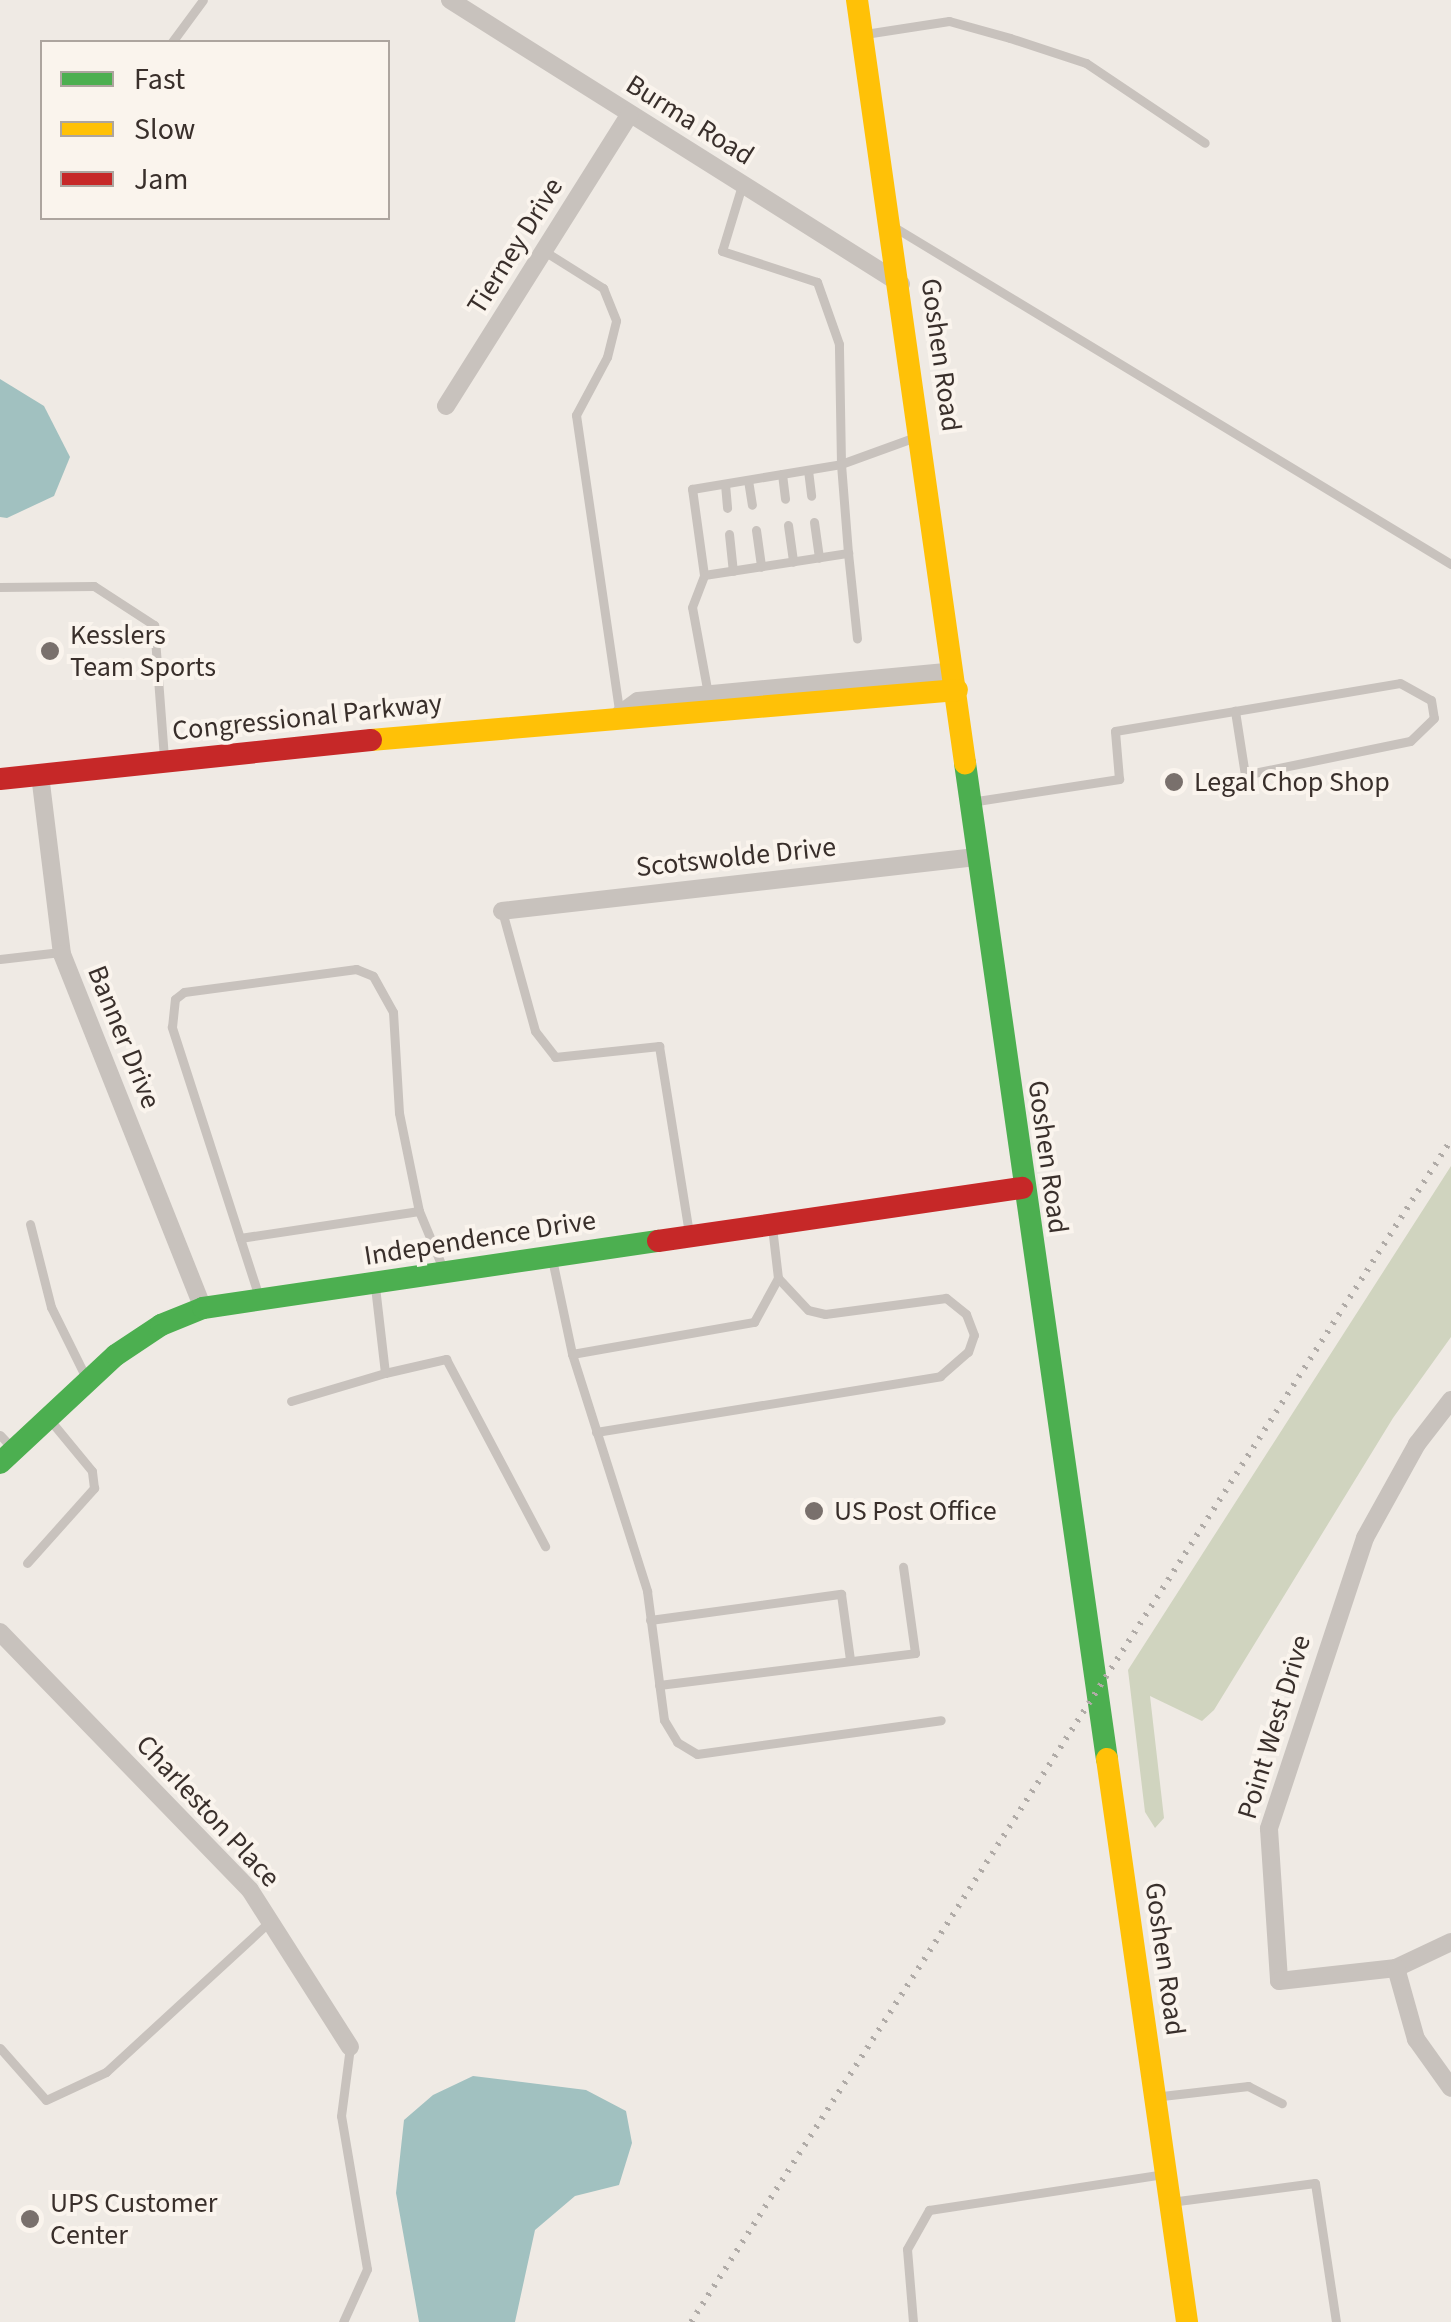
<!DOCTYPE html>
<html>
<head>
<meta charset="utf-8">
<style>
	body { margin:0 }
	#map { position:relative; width:1451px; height:2322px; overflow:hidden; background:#efeae4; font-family:"Source Sans 3",sans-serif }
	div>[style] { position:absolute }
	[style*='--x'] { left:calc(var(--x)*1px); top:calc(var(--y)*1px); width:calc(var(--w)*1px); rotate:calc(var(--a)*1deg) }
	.green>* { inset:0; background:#d0d4bf }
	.water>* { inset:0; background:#a1c1c0 }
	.lane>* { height:9px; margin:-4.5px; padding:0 4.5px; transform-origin:4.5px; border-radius:4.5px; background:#c8c2bd }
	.street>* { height:18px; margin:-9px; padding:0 9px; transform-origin:9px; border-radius:9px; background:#c8c2bd }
	.fast>* { height:22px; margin:-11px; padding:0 11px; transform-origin:11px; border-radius:11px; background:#4caf50 }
	.slow>* { height:22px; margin:-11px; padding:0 11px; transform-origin:11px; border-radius:11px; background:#ffc107 }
	.jam>* { height:22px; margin:-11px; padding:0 11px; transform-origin:11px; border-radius:11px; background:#c62828 }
	.rail>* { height:6px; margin-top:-3px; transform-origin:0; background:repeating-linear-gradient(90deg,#b0aba7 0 2.5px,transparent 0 10.5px) }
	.dots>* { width:28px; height:28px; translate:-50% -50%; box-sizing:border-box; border:5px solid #faf4ed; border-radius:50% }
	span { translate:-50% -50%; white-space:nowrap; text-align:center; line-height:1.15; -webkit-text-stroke:8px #faf4ed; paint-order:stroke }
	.street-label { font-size:28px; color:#392f2b }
	.poi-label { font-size:28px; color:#392f2b }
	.left { translate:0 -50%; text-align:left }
	.legend { position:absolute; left:40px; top:40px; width:350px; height:180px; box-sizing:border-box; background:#faf4ed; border:2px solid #ada59f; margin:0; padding:12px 18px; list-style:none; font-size:30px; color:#392f2b }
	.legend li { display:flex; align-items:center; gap:20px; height:50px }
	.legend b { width:50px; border:2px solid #ada59f }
</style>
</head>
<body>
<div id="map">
	<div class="green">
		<i style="clip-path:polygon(1451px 1166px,1451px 1337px,1393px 1418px,1214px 1710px,1202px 1721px,1150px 1696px,1164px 1818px,1155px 1828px,1145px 1812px,1128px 1670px)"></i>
	</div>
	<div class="water">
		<i style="clip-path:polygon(0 379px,44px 406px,70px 457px,54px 496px,7px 518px,0 517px)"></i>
		<i style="clip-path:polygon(473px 2076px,586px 2090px,626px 2111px,632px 2143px,619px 2185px,575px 2196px,535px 2230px,515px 2322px,419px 2322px,396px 2193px,404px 2120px,433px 2095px)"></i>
	</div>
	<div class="lane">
		<i style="--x:865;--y:34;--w:85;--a:-8.8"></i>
		<i style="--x:949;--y:21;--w:63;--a:15.6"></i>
		<i style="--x:1010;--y:38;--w:80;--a:18.2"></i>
		<i style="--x:1086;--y:63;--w:143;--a:33.9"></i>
		<i style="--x:172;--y:42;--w:52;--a:-53.6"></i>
		<i style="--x:894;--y:227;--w:651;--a:31.18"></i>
		<i style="--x:544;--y:251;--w:70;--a:32.1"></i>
		<i style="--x:603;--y:288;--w:35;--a:68"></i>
		<i style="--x:616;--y:321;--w:37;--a:104"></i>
		<i style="--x:607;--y:357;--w:66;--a:118.1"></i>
		<i style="--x:576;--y:415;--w:299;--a:81.7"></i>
		<i style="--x:808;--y:470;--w:26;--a:83"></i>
		<i style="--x:782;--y:474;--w:25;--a:83"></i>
		<i style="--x:748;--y:480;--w:25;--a:81"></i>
		<i style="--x:725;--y:484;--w:24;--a:85"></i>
		<i style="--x:814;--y:522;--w:36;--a:82"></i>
		<i style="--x:788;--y:525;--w:37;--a:82"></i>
		<i style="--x:756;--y:530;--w:37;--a:82"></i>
		<i style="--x:729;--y:534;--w:37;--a:84"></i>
		<i style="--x:848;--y:553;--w:86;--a:84"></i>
		<i style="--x:704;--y:575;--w:87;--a:-97.9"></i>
		<i style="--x:692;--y:489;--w:151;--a:-9.5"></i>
		<i style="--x:841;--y:464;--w:120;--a:-91"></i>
		<i style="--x:839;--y:344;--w:66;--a:-109.5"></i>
		<i style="--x:817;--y:282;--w:100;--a:-161.9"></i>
		<i style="--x:722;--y:251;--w:69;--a:-73.1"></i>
		<i style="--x:0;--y:587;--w:94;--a:-0.6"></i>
		<i style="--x:94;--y:586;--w:72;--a:33"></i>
		<i style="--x:154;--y:625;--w:134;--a:85.7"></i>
		<i style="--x:708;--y:694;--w:88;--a:-100.4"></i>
		<i style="--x:692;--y:607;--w:34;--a:-69"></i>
		<i style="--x:704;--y:575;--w:146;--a:-8.7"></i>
		<i style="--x:848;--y:553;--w:89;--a:-94.5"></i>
		<i style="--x:841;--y:464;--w:77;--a:-19.9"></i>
		<i style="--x:977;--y:801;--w:144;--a:-8.8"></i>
		<i style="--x:1119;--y:779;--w:48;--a:-94.8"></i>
		<i style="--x:1115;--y:731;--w:122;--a:-9.5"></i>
		<i style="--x:1235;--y:711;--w:167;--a:-9.6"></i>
		<i style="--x:1400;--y:683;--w:35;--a:29"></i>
		<i style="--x:1431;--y:700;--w:18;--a:81"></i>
		<i style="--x:1434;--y:718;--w:33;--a:136"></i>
		<i style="--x:1410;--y:741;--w:168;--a:168.4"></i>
		<i style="--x:1245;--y:775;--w:65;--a:-98.9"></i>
		<i style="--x:502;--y:911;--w:124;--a:74.6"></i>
		<i style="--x:535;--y:1031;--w:33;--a:52"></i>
		<i style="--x:555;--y:1057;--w:105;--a:-6"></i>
		<i style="--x:659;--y:1046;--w:190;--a:80.9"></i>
		<i style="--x:0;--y:959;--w:61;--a:-6.5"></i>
		<i style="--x:30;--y:1224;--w:86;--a:75.8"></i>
		<i style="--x:51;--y:1307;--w:81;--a:63.7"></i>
		<i style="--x:240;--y:1238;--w:181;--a:-8.6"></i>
		<i style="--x:552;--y:1259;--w:97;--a:78.1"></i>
		<i style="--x:572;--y:1354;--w:249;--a:72.4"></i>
		<i style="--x:647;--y:1591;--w:130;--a:82.5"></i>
		<i style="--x:664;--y:1720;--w:26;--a:59"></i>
		<i style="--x:677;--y:1742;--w:23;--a:31"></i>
		<i style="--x:697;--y:1754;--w:246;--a:-7.9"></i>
		<i style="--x:259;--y:1297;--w:284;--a:-107.9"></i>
		<i style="--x:172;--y:1027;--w:28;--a:-84"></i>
		<i style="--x:175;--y:999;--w:11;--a:-38"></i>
		<i style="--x:184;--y:992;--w:174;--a:-7.6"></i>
		<i style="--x:356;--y:969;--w:18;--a:22"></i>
		<i style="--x:373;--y:976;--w:41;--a:60.9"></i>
		<i style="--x:393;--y:1012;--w:101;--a:86.6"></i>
		<i style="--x:399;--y:1113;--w:100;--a:78.5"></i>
		<i style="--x:419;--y:1211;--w:65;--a:67.4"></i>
		<i style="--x:572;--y:1354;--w:185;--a:-10"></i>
		<i style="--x:754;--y:1322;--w:50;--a:-61.4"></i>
		<i style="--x:385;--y:1373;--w:63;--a:-12.9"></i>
		<i style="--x:446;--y:1359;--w:212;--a:62.1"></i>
		<i style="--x:291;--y:1401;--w:98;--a:-16.6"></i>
		<i style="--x:385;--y:1373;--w:87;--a:-96.6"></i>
		<i style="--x:596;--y:1432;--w:349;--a:-9.2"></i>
		<i style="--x:940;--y:1376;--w:37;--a:-41"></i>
		<i style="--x:968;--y:1352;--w:18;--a:-71"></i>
		<i style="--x:974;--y:1335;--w:22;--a:-111"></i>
		<i style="--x:966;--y:1314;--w:26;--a:-141"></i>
		<i style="--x:946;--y:1298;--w:122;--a:172.5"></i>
		<i style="--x:825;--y:1314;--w:17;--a:-167"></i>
		<i style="--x:808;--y:1310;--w:44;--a:-133.2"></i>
		<i style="--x:778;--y:1278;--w:51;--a:-96.7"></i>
		<i style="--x:0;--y:1435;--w:18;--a:47"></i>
		<i style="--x:27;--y:1563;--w:101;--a:-48.2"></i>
		<i style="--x:94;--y:1488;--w:17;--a:-97"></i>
		<i style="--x:92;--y:1471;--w:66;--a:-129.5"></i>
		<i style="--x:650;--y:1620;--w:193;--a:-7.8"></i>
		<i style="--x:841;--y:1594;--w:67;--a:82.2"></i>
		<i style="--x:659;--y:1685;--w:258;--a:-7.1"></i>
		<i style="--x:915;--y:1653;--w:87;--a:-97.9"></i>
		<i style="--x:0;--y:2048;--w:69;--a:48.5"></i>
		<i style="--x:46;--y:2100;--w:66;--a:-25"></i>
		<i style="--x:106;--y:2072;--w:223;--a:-42.6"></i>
		<i style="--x:1162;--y:2096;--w:87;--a:-6.6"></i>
		<i style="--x:1248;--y:2086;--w:38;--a:27"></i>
		<i style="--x:1178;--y:2201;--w:138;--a:-7.5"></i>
		<i style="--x:1315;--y:2183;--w:141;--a:81.4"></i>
		<i style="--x:343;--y:2322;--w:58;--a:-65.6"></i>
		<i style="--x:367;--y:2269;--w:155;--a:-99.6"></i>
		<i style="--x:341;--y:2116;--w:70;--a:-82.6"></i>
		<i style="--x:913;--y:2322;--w:73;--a:-94.7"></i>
		<i style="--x:907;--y:2249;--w:45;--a:-60.6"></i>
		<i style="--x:929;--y:2210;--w:237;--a:-8.7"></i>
	</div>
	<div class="street">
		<i style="--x:450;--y:0;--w:533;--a:32.2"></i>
		<i style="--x:446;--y:406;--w:344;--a:-57.8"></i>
		<i style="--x:620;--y:714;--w:22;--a:-36"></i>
		<i style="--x:638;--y:701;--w:317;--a:-5.4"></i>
		<i style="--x:40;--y:775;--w:180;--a:83"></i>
		<i style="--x:62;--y:954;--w:381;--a:68.3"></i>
		<i style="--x:502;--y:911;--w:477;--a:-6.5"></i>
		<i style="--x:1451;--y:1400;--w:56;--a:127.7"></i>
		<i style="--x:1417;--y:1444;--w:107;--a:119"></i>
		<i style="--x:1365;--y:1538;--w:306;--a:108.3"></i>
		<i style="--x:1269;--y:1829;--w:152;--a:86.2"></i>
		<i style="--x:1279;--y:1981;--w:118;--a:-6.3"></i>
		<i style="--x:1396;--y:1968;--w:61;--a:-25.3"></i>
		<i style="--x:0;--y:1632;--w:359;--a:45.9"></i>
		<i style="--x:250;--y:1890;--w:186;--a:57.5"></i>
		<i style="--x:1396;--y:1968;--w:74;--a:74.3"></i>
		<i style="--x:1416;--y:2039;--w:60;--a:54.5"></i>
	</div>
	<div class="fast">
		<i style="--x:965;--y:763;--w:1006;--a:81.89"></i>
		<i style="--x:0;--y:1463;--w:158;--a:-43"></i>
		<i style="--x:116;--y:1355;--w:54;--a:-33.7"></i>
		<i style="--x:161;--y:1325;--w:45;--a:-22"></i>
		<i style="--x:203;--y:1308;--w:460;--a:-8.4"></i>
	</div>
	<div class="slow">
		<i style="--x:857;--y:0;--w:771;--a:81.94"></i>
		<i style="--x:371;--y:740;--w:588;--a:-4.88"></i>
		<i style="--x:1107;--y:1759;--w:569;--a:81.91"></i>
	</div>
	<div class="jam">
		<i style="--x:0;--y:779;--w:373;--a:-6"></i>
		<i style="--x:658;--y:1241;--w:368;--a:-8.3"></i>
	</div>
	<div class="rail">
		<i style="--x:691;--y:2322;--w:1405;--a:-57.26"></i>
	</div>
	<div class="dots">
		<i style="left:50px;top:651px;background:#79706c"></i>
		<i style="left:1174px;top:782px;background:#79706c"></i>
		<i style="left:814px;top:1511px;background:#79706c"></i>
		<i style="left:30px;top:2219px;background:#79706c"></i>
	</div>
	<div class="street-label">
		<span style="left:690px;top:120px;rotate:32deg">Burma Road</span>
		<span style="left:515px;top:246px;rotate:-58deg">Tierney Drive</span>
		<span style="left:941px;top:355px;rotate:82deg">Goshen Road</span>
		<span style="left:307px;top:717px;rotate:-6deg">Congressional Parkway</span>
		<span style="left:736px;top:857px;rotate:-6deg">Scotswolde Drive</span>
		<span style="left:124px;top:1037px;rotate:68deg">Banner Drive</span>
		<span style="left:1048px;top:1157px;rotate:82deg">Goshen Road</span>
		<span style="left:480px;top:1238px;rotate:-9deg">Independence Drive</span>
		<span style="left:1274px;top:1727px;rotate:-73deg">Point West Drive</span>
		<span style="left:208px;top:1811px;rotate:47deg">Charleston Place</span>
		<span style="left:1165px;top:1959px;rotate:82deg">Goshen Road</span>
	</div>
	<div class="poi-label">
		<span class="left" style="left:70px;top:651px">Kesslers<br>Team Sports</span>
		<span class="left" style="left:1194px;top:782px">Legal Chop Shop</span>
		<span class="left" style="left:834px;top:1511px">US Post Office</span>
		<span class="left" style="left:50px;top:2219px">UPS Customer<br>Center</span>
	</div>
	<ul class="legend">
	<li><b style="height:12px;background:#4caf50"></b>Fast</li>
	<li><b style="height:12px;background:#ffc107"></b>Slow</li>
	<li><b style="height:12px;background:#c62828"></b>Jam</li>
	</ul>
</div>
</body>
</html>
